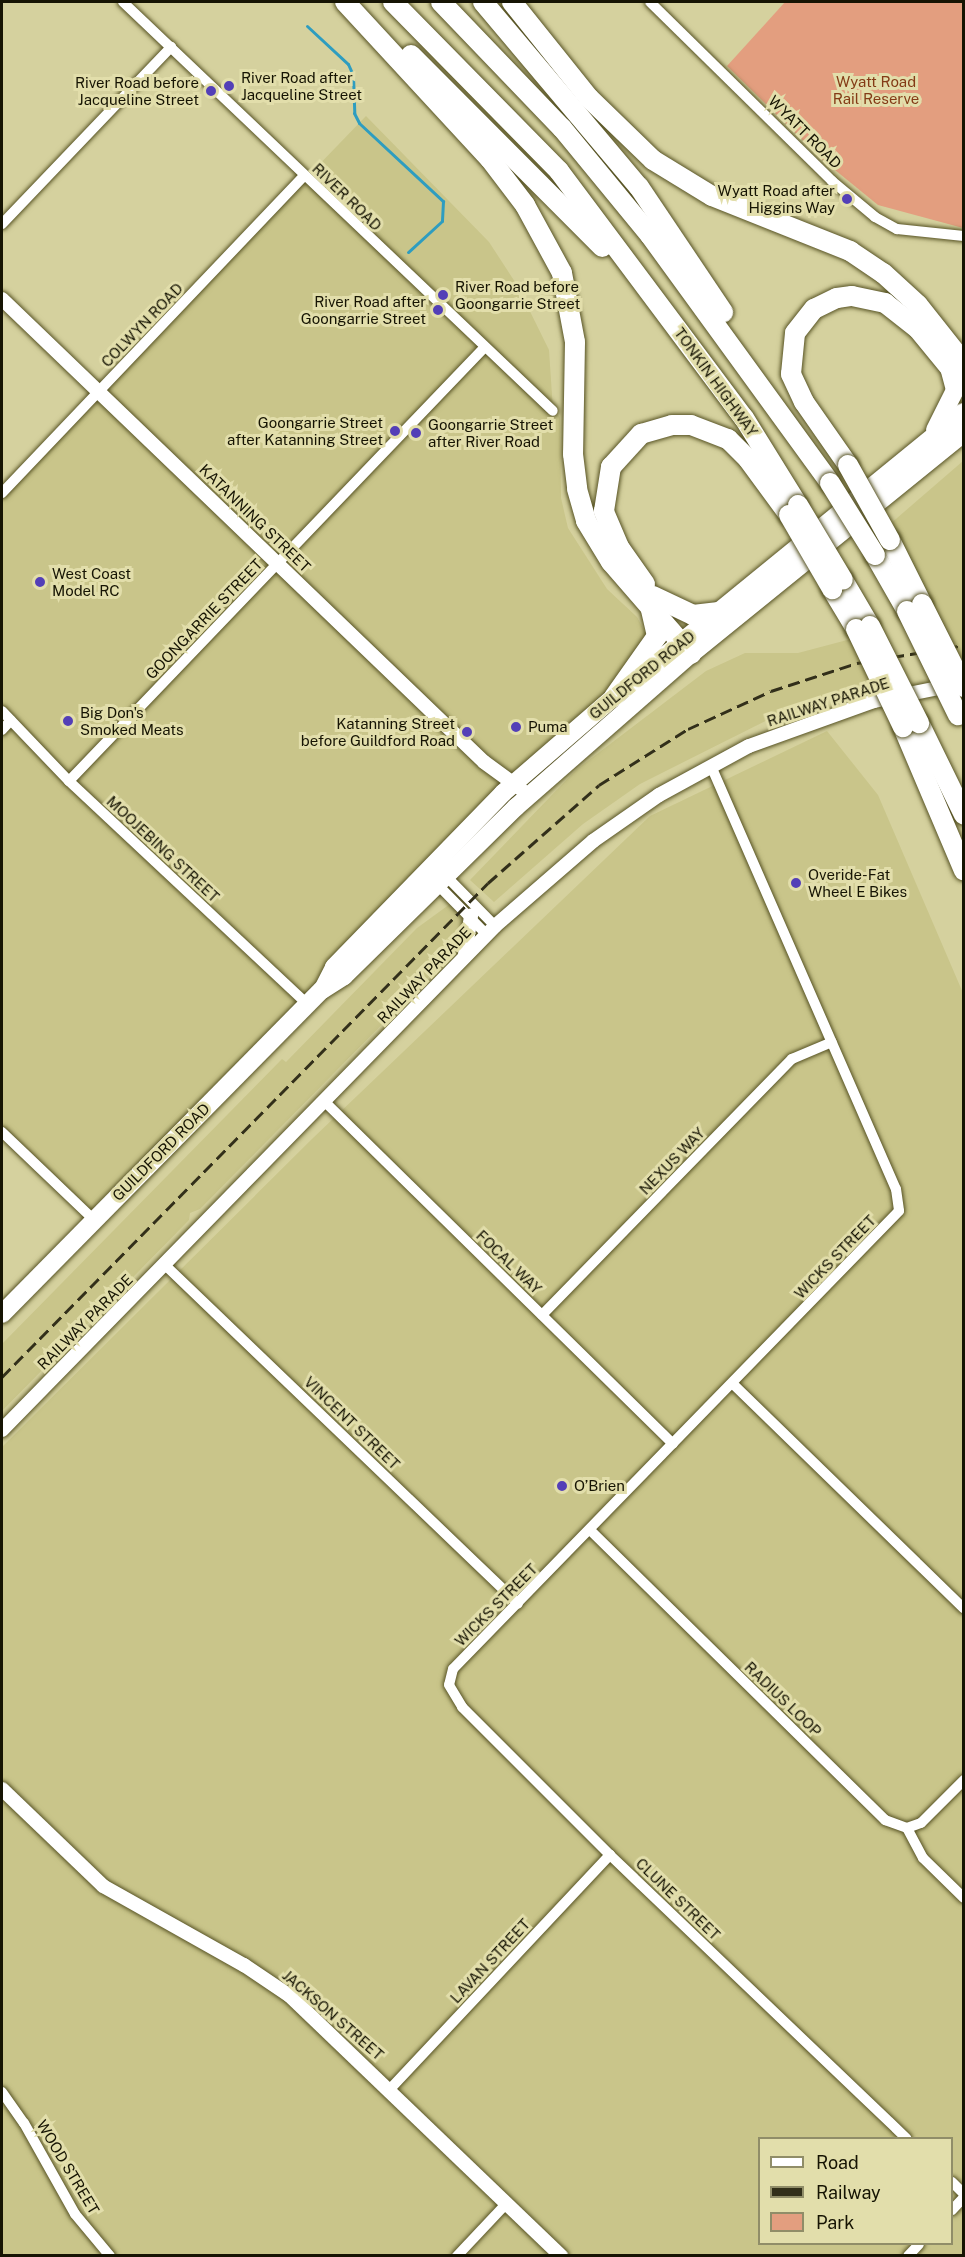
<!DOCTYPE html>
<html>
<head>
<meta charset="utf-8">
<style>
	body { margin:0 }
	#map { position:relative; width:965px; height:2257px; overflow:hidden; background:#d5d19e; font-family:"Public Sans",sans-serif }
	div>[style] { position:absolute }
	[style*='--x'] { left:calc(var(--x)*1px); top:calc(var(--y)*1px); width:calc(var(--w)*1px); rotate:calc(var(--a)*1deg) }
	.built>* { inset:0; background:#c9c58a }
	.green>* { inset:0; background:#e39e7f }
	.stream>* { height:3px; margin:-1.5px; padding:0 1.5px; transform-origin:1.5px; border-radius:1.5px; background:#2e9dc0 }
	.roads { filter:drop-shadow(0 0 2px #575324) drop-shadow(0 0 2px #575324) }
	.minor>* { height:10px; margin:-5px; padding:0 5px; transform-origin:5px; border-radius:5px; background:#fff }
	.tertiary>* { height:14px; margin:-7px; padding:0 7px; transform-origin:7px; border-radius:7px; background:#fff }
	.trunk>* { height:18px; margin:-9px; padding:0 9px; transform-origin:9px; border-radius:9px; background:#fff }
	.motorway>* { height:20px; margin:-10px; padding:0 10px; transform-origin:10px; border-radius:10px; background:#fff }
	.rail>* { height:3px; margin-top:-1.5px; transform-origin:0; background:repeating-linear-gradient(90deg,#322f1a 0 12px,transparent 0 18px) }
	.bridges { filter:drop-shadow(0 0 2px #575324) drop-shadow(0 0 2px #575324) }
	.motorway-bridge>* { height:20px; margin:-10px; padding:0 10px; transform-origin:10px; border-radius:10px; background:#fff }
	.dots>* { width:16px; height:16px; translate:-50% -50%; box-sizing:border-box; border:3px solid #e2deab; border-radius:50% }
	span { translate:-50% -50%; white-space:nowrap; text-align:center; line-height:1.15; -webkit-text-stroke:6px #e2deab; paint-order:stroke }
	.poi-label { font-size:15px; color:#161403 }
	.left { translate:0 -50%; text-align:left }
	.right { translate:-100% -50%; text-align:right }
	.park-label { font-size:15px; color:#843b16 }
	.street-label { font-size:15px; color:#161403 }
	.frame { position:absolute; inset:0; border:3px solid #161403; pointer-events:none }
	.legend { position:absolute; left:758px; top:2137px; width:195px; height:108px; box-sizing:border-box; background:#e2deab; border:2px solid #908d68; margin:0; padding:8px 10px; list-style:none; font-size:18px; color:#161403 }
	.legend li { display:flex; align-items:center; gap:12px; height:30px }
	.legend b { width:30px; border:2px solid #908d68 }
</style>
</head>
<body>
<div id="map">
	<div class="built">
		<i style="clip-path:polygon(366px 116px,489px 242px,517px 285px,549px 350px,553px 410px,560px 417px,561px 498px,568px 528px,607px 589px,637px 617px,653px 647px,503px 793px,94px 1220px,2px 1132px,2px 493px)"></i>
		<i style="clip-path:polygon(963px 461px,963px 673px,882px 531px)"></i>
		<i style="clip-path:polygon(851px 639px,875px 689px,807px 700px,640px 784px,583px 824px,494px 902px,470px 880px,576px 770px,706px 671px,745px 653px,798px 653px)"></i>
		<i style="clip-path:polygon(evenodd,827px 731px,878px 795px,963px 993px,963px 2255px,2px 2256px,2px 1447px,313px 1138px,650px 816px,827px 731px,760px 2138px,952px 2138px,952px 2244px,760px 2244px,760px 2138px)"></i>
		<i style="clip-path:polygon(450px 904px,465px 918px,461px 944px,200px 1209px,190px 1213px,189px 1220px,2px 1411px,2px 1344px,282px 1059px,286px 1062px,417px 928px)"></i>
	</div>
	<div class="green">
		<i style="clip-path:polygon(785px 2px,963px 2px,963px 228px,878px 205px,824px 161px,727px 66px)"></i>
	</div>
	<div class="stream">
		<i style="--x:307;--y:26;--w:56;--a:42.8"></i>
		<i style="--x:348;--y:64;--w:12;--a:66"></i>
		<i style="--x:353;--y:75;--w:38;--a:88"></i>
		<i style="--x:354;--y:113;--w:11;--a:63"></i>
		<i style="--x:359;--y:123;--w:115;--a:42.9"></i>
		<i style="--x:443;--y:201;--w:20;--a:93"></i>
		<i style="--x:442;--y:221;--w:46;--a:137.6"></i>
	</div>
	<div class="roads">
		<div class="minor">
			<i style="--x:123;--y:2;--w:593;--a:43.57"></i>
			<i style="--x:650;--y:2;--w:255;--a:44.5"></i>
			<i style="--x:832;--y:181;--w:56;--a:39.9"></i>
			<i style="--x:875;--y:217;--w:25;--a:29"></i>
			<i style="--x:897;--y:229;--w:67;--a:6"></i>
			<i style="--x:2;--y:224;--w:245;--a:-46.3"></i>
			<i style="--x:2;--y:493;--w:438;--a:-46.4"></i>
			<i style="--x:2;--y:711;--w:97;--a:46.3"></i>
			<i style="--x:69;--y:781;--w:328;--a:43.1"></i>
			<i style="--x:2;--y:730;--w:13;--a:-48"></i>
			<i style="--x:711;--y:766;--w:462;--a:66.4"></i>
			<i style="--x:896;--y:1189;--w:22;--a:82"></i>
			<i style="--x:899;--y:1211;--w:639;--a:134.24"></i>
			<i style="--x:453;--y:1669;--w:16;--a:104"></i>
			<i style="--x:449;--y:1685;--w:26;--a:59"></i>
			<i style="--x:462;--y:1707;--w:209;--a:45"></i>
			<i style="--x:610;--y:1855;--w:410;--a:43.7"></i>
			<i style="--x:69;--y:781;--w:600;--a:-46.22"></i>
			<i style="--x:443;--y:873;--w:74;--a:45.5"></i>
			<i style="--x:434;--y:881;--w:76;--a:45.5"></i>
			<i style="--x:324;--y:1101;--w:489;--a:44.5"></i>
			<i style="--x:2;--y:1132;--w:127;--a:43.7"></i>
			<i style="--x:165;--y:1265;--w:489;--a:43.8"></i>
			<i style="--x:542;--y:1315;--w:358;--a:-45.7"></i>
			<i style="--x:792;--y:1059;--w:43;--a:-23"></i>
			<i style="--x:733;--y:1384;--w:322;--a:44.2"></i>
			<i style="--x:590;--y:1530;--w:414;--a:44.5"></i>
			<i style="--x:885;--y:1820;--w:23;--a:20"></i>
			<i style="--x:907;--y:1828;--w:15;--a:-20"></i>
			<i style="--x:921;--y:1823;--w:61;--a:-45"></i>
			<i style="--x:907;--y:1828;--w:34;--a:62"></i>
			<i style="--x:923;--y:1858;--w:57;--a:44.3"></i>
			<i style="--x:391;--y:2088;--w:320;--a:-46.8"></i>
			<i style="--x:2;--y:2092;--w:38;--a:55"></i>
			<i style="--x:24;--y:2123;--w:104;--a:60.7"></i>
			<i style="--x:75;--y:2214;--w:55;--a:50.2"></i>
			<i style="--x:952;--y:2182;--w:17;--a:45"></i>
			<i style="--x:952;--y:2210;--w:18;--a:-47"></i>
			<i style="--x:457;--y:2256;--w:71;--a:-46.7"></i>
			<i style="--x:908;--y:2256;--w:16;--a:-47"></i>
		</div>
		<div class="tertiary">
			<i style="--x:2;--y:299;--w:668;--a:43.85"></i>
			<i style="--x:484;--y:762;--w:46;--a:36.1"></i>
			<i style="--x:465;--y:954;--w:39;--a:-81"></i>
			<i style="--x:2;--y:1430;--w:705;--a:-45.63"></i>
			<i style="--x:495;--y:926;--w:130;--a:-40.9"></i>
			<i style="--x:593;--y:841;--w:80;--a:-34.9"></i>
			<i style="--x:659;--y:795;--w:102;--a:-28.6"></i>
			<i style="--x:749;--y:746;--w:133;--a:-19.8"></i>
			<i style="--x:874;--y:701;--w:81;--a:-11.4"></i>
			<i style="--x:2;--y:1789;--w:140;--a:43.8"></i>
			<i style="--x:103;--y:1886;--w:162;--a:29.3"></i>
			<i style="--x:244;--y:1965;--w:55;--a:34"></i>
			<i style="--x:290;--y:1996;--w:376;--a:43.8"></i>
		</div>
		<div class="trunk">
			<i style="--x:935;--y:430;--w:45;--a:-63.4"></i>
			<i style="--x:955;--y:390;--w:23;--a:-105"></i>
			<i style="--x:323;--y:989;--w:25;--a:-63"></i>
			<i style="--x:334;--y:967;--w:243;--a:-45.8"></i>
			<i style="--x:503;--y:793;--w:147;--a:-40.9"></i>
			<i style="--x:614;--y:697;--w:451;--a:-39.2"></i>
			<i style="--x:2;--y:1314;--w:455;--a:-45.4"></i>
			<i style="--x:322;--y:990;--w:26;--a:-32"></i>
			<i style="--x:344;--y:976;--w:241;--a:-44.5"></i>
			<i style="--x:516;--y:807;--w:232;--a:-41.2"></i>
			<i style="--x:691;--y:654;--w:351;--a:-39"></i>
		</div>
		<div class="motorway">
			<i style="--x:345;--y:2;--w:214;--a:47.3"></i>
			<i style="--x:490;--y:159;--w:58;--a:52.7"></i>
			<i style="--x:525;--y:205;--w:77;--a:61.4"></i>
			<i style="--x:562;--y:273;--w:70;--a:79.3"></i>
			<i style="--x:575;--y:342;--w:112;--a:91"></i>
			<i style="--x:573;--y:454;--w:35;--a:83"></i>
			<i style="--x:577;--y:489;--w:33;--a:74"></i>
			<i style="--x:586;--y:521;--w:48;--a:58.6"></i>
			<i style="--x:611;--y:562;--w:122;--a:49"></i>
			<i style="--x:393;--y:2;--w:237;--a:45.5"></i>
			<i style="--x:559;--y:171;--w:309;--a:53.2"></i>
			<i style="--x:744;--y:418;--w:102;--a:58.2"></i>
			<i style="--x:441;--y:2;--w:175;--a:46.2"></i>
			<i style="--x:562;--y:128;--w:139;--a:50.6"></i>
			<i style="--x:650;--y:235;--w:306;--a:54"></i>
			<i style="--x:483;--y:2;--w:242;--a:49.9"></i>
			<i style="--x:639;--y:187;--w:151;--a:56.1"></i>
			<i style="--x:512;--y:2;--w:123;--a:51.3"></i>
			<i style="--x:589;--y:98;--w:89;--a:44.1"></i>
			<i style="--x:653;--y:160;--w:69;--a:31.4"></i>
			<i style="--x:712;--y:196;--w:149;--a:21.7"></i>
			<i style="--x:850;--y:251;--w:40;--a:34"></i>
			<i style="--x:883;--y:273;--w:47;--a:42.4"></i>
			<i style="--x:918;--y:305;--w:74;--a:51.6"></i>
			<i style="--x:411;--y:55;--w:271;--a:45.1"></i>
			<i style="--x:848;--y:465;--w:77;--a:-124.9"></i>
			<i style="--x:804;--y:402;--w:31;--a:-115"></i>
			<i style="--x:791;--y:374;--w:41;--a:-84.4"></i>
			<i style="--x:795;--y:333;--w:31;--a:-52"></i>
			<i style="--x:814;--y:309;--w:25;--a:-26"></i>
			<i style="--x:837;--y:298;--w:15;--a:-8"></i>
			<i style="--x:852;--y:296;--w:34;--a:12"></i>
			<i style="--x:885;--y:303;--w:42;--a:38.2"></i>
			<i style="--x:918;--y:329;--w:72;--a:50.6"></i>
			<i style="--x:890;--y:540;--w:72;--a:63.4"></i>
			<i style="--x:875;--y:555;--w:64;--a:60.3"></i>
			<i style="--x:843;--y:580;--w:53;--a:59.6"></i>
			<i style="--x:645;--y:584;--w:45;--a:-125.1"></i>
			<i style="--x:619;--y:547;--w:39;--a:-113"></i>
			<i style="--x:604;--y:511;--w:45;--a:-81"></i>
			<i style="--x:611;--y:467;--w:45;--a:-47.7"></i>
			<i style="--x:641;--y:434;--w:32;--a:-16"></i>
			<i style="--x:672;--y:425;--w:19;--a:0"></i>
			<i style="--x:691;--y:425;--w:40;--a:21"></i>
			<i style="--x:728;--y:439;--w:28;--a:45"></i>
			<i style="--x:748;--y:459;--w:69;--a:53.8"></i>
			<i style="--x:832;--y:589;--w:47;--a:59"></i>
			<i style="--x:653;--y:596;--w:44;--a:25.4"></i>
			<i style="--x:693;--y:615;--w:26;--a:-7"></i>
			<i style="--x:614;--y:697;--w:75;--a:-54.8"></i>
			<i style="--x:657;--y:636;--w:27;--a:-103"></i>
			<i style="--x:919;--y:723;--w:102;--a:63.9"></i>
			<i style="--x:903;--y:727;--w:156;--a:67"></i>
		</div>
	</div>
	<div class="rail">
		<i style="--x:2;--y:1377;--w:693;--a:-45.47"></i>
		<i style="--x:488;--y:883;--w:148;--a:-41.4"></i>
		<i style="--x:599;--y:785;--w:105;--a:-32.2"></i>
		<i style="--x:688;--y:729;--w:91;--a:-24.6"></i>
		<i style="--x:771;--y:691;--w:90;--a:-18"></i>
		<i style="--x:857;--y:663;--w:109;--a:-9.5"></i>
	</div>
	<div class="bridges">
		<div class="motorway-bridge">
			<i style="--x:848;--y:465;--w:86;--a:60.8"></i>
			<i style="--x:830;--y:483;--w:85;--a:58"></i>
			<i style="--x:798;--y:505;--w:87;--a:59"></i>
			<i style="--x:789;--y:515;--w:86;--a:59.8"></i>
			<i style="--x:922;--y:604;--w:93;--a:63.2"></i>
			<i style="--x:907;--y:611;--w:116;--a:63.9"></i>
			<i style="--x:870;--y:626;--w:109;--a:63.2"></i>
			<i style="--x:856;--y:629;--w:109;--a:64.4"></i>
		</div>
	</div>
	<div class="dots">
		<i style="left:229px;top:86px;background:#533fb7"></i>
		<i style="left:211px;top:91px;background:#533fb7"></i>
		<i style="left:847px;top:199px;background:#533fb7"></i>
		<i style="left:443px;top:295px;background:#533fb7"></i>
		<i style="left:438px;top:310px;background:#533fb7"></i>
		<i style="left:395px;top:431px;background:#533fb7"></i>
		<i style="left:416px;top:433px;background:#533fb7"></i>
		<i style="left:40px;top:582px;background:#533fb7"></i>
		<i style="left:68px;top:721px;background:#533fb7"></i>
		<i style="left:516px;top:727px;background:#533fb7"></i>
		<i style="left:467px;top:732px;background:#533fb7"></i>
		<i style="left:796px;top:883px;background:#533fb7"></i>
		<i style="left:562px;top:1486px;background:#533fb7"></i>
	</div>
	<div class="poi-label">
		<span class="left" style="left:241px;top:86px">River Road after<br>Jacqueline Street</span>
		<span class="right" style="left:199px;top:91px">River Road before<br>Jacqueline Street</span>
		<span class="right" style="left:835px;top:199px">Wyatt Road after<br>Higgins Way</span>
		<span class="left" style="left:455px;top:295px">River Road before<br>Goongarrie Street</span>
		<span class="right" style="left:426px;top:310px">River Road after<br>Goongarrie Street</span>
		<span class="right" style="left:383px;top:431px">Goongarrie Street<br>after Katanning Street</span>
		<span class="left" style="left:428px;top:433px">Goongarrie Street<br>after River Road</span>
		<span class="left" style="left:52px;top:582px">West Coast<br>Model RC</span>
		<span class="left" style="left:80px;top:721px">Big Don's<br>Smoked Meats</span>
		<span class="right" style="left:455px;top:732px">Katanning Street<br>before Guildford Road</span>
		<span class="left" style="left:528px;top:727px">Puma</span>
		<span class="left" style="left:808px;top:883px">Overide-Fat<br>Wheel E Bikes</span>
		<span class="left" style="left:574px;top:1486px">O’Brien</span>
	</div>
	<div class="park-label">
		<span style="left:876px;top:90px">Wyatt Road<br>Rail Reserve</span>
	</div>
	<div class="street-label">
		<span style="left:805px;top:132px;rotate:45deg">WYATT ROAD</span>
		<span style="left:347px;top:197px;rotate:44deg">RIVER ROAD</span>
		<span style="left:142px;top:325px;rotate:-46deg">COLWYN ROAD</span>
		<span style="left:716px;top:382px;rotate:54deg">TONKIN HIGHWAY</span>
		<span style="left:255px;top:518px;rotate:44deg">KATANNING STREET</span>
		<span style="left:204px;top:619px;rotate:-46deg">GOONGARRIE STREET</span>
		<span style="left:642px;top:675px;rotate:-39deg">GUILDFORD ROAD</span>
		<span style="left:828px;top:702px;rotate:-18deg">RAILWAY PARADE</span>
		<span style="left:163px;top:849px;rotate:43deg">MOOJEBING STREET</span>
		<span style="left:424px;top:975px;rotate:-46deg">RAILWAY PARADE</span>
		<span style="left:161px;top:1152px;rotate:-45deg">GUILDFORD ROAD</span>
		<span style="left:672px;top:1161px;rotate:-46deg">NEXUS WAY</span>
		<span style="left:835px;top:1257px;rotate:-46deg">WICKS STREET</span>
		<span style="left:509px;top:1262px;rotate:44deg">FOCAL WAY</span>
		<span style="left:85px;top:1322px;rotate:-45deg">RAILWAY PARADE</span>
		<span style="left:352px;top:1423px;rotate:44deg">VINCENT STREET</span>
		<span style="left:496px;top:1605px;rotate:-45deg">WICKS STREET</span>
		<span style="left:783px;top:1699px;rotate:44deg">RADIUS LOOP</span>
		<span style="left:678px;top:1899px;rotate:44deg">CLUNE STREET</span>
		<span style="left:490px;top:1961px;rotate:-47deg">LAVAN STREET</span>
		<span style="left:333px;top:2015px;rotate:41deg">JACKSON STREET</span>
		<span style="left:68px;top:2167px;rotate:59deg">WOOD STREET</span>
	</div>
	<div class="frame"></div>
	<ul class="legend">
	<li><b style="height:8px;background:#fff"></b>Road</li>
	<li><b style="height:8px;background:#322f1a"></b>Railway</li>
	<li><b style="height:16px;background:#e39e7f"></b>Park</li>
	</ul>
</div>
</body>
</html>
